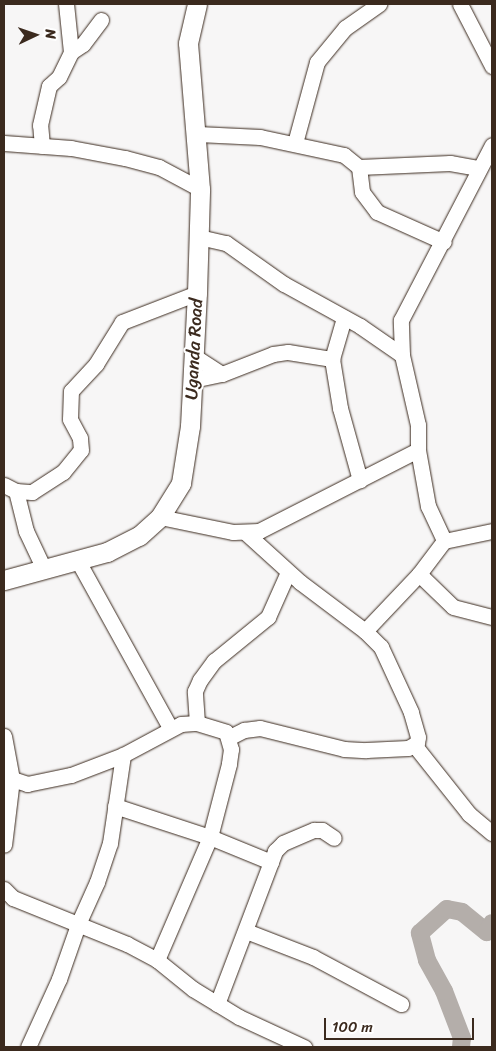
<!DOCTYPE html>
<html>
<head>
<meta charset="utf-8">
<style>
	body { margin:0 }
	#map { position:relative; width:496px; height:1051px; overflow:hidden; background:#f7f6f6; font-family:Sriracha,sans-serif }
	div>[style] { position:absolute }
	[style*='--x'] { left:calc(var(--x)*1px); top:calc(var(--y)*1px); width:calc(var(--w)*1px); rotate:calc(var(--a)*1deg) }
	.river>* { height:18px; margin:-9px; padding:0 9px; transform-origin:9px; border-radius:9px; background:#b4aeaa }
	.roads { filter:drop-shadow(0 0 1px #3b2a1e) drop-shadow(0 0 1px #3b2a1e) }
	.minor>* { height:15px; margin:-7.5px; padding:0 7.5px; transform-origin:7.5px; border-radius:7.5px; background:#fff }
	.major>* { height:19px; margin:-9.5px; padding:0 9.5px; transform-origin:9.5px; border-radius:9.5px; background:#fff }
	span { translate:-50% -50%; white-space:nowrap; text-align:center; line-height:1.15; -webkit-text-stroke:4px #fff; paint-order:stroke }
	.street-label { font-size:18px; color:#3b2a1e }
	.frame { position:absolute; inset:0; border:5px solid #3b2a1e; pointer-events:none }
	.north { position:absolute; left:10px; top:10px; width:50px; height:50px; -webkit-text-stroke:4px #fff; paint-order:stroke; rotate:87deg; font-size:14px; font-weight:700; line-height:20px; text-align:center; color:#3b2a1e }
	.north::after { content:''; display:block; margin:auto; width:18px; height:22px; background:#3b2a1e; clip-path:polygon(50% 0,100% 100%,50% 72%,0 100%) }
	.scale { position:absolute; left:324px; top:1018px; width:150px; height:22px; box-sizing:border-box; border:2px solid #3b2a1e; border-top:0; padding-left:6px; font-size:15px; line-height:18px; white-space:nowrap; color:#3b2a1e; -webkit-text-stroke:4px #fff; paint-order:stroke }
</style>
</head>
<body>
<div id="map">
	<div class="river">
		<i style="--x:461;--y:1047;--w:9;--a:-84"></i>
		<i style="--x:462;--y:1038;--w:50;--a:-111"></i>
		<i style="--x:444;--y:991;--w:35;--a:-119"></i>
		<i style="--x:427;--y:960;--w:28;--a:-105"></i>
		<i style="--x:420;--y:933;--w:36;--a:-42"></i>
		<i style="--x:447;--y:909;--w:15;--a:11"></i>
		<i style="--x:462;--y:912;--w:32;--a:39"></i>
		<i style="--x:487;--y:932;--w:10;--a:-61"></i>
	</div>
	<div class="roads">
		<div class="minor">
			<i style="--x:460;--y:4;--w:70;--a:62.7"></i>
			<i style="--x:71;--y:52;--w:14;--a:-34"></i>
			<i style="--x:83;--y:44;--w:30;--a:-53"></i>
			<i style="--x:198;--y:134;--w:62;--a:2.8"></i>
			<i style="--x:260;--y:137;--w:86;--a:12.1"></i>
			<i style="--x:344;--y:155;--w:19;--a:39"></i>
			<i style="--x:359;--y:167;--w:25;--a:83"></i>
			<i style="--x:362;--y:192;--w:25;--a:53"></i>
			<i style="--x:377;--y:212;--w:73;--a:24.1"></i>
			<i style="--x:4;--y:143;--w:67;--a:4.3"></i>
			<i style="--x:71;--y:148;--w:55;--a:10.5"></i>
			<i style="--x:125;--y:158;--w:35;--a:15"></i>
			<i style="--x:159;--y:167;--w:47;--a:28.2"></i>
			<i style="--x:295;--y:143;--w:84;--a:-74.8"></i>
			<i style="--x:317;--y:62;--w:44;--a:-50.5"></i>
			<i style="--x:345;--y:28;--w:42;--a:-35.2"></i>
			<i style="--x:42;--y:146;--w:21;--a:-95"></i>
			<i style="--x:40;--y:125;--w:40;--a:-77"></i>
			<i style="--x:49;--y:86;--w:13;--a:-42"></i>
			<i style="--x:59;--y:77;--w:28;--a:-64"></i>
			<i style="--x:71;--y:52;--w:48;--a:-95.9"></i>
			<i style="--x:359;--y:167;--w:91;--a:-2.5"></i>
			<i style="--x:450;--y:163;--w:29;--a:10"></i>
			<i style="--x:199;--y:237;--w:28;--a:13"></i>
			<i style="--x:226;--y:243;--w:71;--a:35.3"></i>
			<i style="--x:284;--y:284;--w:87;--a:28.9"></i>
			<i style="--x:360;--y:326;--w:51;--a:34.6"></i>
			<i style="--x:194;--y:356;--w:33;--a:33"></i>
			<i style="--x:332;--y:359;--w:50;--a:80.7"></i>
			<i style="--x:340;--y:408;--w:75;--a:74.5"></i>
			<i style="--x:193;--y:380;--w:30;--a:-12"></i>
			<i style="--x:222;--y:374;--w:55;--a:-21.4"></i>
			<i style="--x:273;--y:354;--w:15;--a:-8"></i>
			<i style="--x:288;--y:352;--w:45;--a:9"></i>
			<i style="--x:332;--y:359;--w:43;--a:-73.7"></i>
			<i style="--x:418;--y:450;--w:57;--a:79.9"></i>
			<i style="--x:428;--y:506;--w:38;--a:65"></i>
			<i style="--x:4;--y:485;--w:13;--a:27"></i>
			<i style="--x:16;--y:491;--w:16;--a:4"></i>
			<i style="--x:32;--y:492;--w:37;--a:-33"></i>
			<i style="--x:63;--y:472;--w:28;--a:-51"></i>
			<i style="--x:81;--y:450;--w:12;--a:-95"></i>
			<i style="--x:80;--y:438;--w:21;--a:-118"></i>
			<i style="--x:70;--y:419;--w:28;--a:-88"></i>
			<i style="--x:71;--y:391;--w:37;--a:-47"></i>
			<i style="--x:96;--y:364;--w:49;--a:-58.2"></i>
			<i style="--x:122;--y:322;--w:80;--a:-21.1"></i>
			<i style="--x:16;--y:491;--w:41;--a:76"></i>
			<i style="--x:26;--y:531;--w:42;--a:64.7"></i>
			<i style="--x:160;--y:517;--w:75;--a:11.6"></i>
			<i style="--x:233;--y:532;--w:26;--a:-2"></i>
			<i style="--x:259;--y:531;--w:178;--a:-27"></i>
			<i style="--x:418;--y:450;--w:25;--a:-90"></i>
			<i style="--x:418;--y:425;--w:72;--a:-102.9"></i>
			<i style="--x:402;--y:355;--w:35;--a:-92"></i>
			<i style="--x:401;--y:320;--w:197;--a:-62.5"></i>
			<i style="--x:78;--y:561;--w:191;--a:61.1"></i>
			<i style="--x:419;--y:574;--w:47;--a:44.1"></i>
			<i style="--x:453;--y:607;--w:40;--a:14.4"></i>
			<i style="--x:365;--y:631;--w:79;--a:-46.5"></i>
			<i style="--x:419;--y:574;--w:41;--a:-52.9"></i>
			<i style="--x:444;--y:541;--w:49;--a:-11.8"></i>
			<i style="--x:197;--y:723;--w:32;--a:-94"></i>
			<i style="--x:195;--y:691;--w:12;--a:-66"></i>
			<i style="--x:200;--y:680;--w:24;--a:-54"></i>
			<i style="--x:214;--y:661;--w:70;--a:-39.2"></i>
			<i style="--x:268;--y:617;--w:49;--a:-66"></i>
			<i style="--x:4;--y:736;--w:44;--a:79.5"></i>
			<i style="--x:12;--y:779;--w:66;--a:96.9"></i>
			<i style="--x:230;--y:737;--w:16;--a:-27"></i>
			<i style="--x:244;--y:730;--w:16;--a:-7"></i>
			<i style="--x:260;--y:728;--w:87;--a:14"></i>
			<i style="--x:344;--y:749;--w:22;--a:3"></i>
			<i style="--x:366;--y:750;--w:42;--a:-2.7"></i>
			<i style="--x:408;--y:748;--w:10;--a:-29"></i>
			<i style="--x:417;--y:743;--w:6;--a:-81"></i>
			<i style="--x:418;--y:737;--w:26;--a:-106"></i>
			<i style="--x:411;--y:712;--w:72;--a:-114.8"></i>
			<i style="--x:381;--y:647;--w:23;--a:-135"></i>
			<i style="--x:365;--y:631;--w:81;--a:-143"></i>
			<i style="--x:300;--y:582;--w:73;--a:-137.8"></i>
			<i style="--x:415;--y:746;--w:87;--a:51.5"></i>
			<i style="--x:469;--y:814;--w:30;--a:40"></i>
			<i style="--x:12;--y:779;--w:16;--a:18"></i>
			<i style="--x:27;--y:784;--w:45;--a:-11.6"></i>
			<i style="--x:71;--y:775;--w:56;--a:-21"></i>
			<i style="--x:123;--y:755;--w:66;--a:-28.1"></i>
			<i style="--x:181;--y:724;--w:16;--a:-4"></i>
			<i style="--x:197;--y:723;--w:30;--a:17"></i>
			<i style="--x:226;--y:732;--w:18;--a:74"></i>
			<i style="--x:231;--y:749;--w:15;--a:98"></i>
			<i style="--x:229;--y:764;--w:75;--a:104.6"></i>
			<i style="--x:210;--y:837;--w:134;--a:113.3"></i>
			<i style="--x:115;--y:806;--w:100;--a:18.1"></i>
			<i style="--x:210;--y:837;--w:66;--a:22.3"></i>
			<i style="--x:4;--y:889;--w:13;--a:45"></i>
			<i style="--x:13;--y:898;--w:123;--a:22"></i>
			<i style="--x:127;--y:944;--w:34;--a:28"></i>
			<i style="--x:157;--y:960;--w:46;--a:38.9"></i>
			<i style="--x:193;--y:989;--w:54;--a:31.3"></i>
			<i style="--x:239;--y:1017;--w:72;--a:24.8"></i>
			<i style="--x:246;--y:931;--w:72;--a:21.2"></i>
			<i style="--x:313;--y:957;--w:100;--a:28.1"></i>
			<i style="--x:217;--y:1004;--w:164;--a:-69.2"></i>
			<i style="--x:275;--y:851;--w:11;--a:-45"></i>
			<i style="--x:283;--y:843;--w:34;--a:-23"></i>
			<i style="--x:314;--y:830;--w:8;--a:0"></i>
			<i style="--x:322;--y:830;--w:14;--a:34"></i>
			<i style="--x:28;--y:1047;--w:75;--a:-65.5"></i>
			<i style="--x:59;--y:979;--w:60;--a:-70.7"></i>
			<i style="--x:79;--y:922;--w:44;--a:-65.8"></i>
			<i style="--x:97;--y:882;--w:41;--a:-71.6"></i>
			<i style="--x:110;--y:843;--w:89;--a:-81.6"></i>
		</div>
		<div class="major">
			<i style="--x:4;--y:580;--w:107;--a:-15.2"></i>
			<i style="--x:107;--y:552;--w:36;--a:-27"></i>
			<i style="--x:139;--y:536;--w:28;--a:-42"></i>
			<i style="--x:160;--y:517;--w:40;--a:-58"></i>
			<i style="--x:181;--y:483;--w:58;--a:-81"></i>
			<i style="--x:190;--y:426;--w:133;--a:-87"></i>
			<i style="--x:197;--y:293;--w:104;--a:-88.3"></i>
			<i style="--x:200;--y:189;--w:146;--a:-94.7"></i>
			<i style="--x:188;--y:43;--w:40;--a:-77"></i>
		</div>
	</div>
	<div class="street-label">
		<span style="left:194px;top:349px;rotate:-87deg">Uganda Road</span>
	</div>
	<div class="frame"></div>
	<div class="north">N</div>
	<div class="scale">100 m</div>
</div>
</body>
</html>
